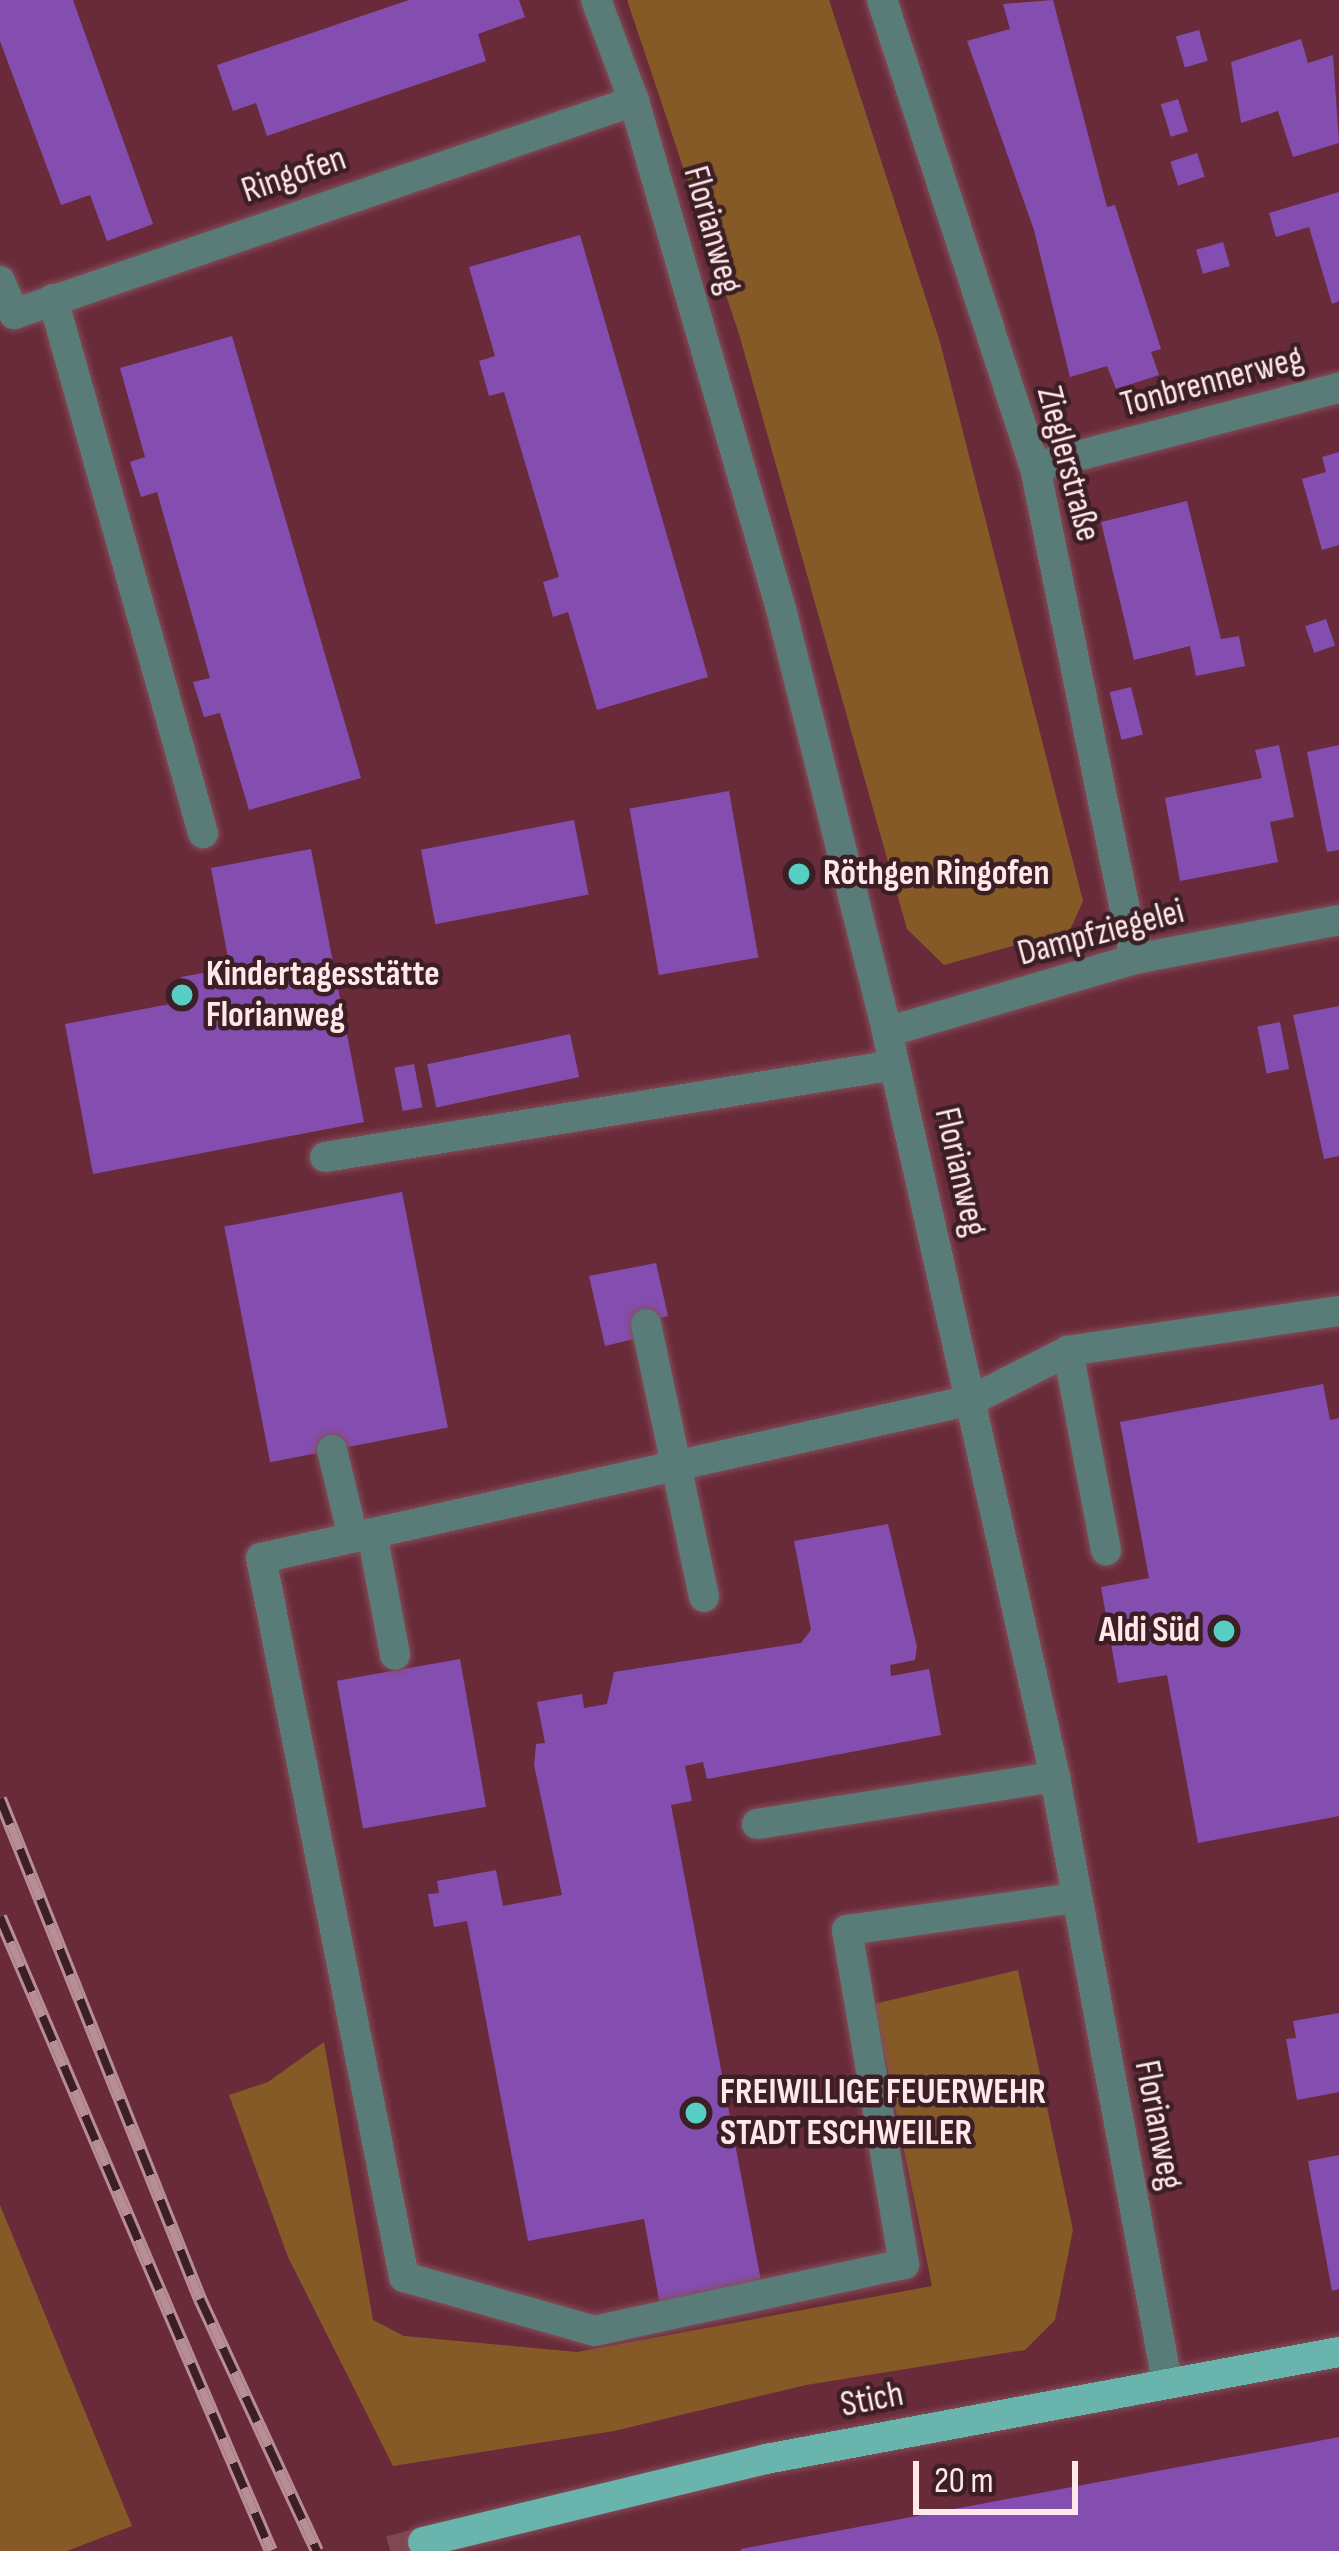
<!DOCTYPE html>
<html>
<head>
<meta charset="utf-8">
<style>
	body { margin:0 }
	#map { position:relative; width:1339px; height:2551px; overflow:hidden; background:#692b39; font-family:"Sofia Sans Condensed",sans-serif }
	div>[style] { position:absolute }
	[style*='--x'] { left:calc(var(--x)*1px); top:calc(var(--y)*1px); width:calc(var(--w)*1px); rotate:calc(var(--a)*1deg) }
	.green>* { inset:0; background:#865a26 }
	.building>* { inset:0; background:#844eb0; transform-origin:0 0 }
	.major-tunnel>* { height:30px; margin-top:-15px; transform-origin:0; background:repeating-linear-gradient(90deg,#804754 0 30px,transparent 0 45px) }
	.roads { filter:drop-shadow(0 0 3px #844d59) drop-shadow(0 0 3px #844d59) }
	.minor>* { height:30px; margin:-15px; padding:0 15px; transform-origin:15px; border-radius:15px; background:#597c78 }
	.major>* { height:30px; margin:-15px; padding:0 15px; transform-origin:15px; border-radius:15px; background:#69b4ad }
	.rail>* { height:14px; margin-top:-7px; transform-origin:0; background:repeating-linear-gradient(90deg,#3b1f25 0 27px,#b88e96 0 54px); box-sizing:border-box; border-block:3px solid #b88e96 }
	.dots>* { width:33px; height:33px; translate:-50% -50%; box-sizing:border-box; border:6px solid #3b1f25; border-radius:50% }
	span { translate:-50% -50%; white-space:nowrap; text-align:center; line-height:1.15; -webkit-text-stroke:9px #3b1f25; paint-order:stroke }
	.street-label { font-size:36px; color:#ffe7ea }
	.poi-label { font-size:36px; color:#ffe7ea; font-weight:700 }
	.left { translate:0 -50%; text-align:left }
	.right { translate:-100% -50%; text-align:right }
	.scale { position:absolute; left:913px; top:2461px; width:165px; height:54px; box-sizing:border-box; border:6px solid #ffe7ea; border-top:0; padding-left:15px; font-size:36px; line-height:42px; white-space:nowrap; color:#ffe7ea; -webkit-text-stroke:9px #3b1f25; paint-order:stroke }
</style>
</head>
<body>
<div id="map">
	<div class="green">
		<i style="clip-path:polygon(627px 0,829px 0,940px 342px,1083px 901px,1070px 930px,944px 965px,907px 929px,739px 334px)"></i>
		<i style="clip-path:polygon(1018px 1970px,1073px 2230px,1055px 2320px,1025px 2350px,806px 2385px,614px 2431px,393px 2466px,288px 2257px,229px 2095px,268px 2082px,324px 2042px,373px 2320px,404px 2336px,577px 2352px,932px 2286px,874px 2004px)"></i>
		<i style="clip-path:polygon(0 2205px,132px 2526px,67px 2551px,0 2551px)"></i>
	</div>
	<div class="building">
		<i style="clip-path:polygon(0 0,73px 0,153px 224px,107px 241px,90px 195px,61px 205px,0 41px)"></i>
		<i style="clip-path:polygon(409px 0,519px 0,525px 17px,478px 34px,486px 61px,267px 136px,256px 103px,233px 111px,217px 65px)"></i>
		<i style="clip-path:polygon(1053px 0,1107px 207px,1115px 205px,1161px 349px,1151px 352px,1159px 375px,1116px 389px,1107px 366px,1070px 377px,1034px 230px,967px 41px,1010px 29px,1003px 4px)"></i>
		<i style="left:1199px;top:30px;width:32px;height:24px;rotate:74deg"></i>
		<i style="clip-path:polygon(1301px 39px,1308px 63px,1333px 55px,1339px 143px,1293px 157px,1278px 111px,1241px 123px,1231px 62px)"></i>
		<i style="left:1178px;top:99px;width:34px;height:18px;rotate:73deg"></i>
		<i style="left:1197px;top:153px;width:25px;height:28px;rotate:72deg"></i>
		<i style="clip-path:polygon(1339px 192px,1339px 301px,1332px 304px,1309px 227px,1276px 237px,1269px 213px)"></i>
		<i style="clip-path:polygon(580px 235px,708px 677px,597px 710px,568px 612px,553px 617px,543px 582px,559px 577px,504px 392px,489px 396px,479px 361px,495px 356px,469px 267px)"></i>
		<i style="left:1223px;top:242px;width:25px;height:28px;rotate:74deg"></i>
		<i style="clip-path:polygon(232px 336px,361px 778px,249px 810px,220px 713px,204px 717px,193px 682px,210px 678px,157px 492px,141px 497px,130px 462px,145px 457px,120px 368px)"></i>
		<i style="clip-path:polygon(1339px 452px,1339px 545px,1322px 550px,1302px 479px,1326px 472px,1322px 457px)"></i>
		<i style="clip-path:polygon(1187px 501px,1221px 639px,1239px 636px,1245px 666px,1196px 676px,1190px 646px,1134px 660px,1101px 522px)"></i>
		<i style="left:1326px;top:619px;width:28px;height:22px;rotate:71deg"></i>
		<i style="left:1131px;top:687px;width:49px;height:22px;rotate:76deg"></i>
		<i style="clip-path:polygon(1279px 745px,1294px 817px,1270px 822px,1278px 862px,1180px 881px,1165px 798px,1262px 778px,1255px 750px)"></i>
		<i style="clip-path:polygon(1339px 745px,1339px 850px,1327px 852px,1307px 752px)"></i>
		<i style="left:729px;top:791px;width:169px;height:101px;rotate:80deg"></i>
		<i style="left:574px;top:820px;width:76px;height:156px;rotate:79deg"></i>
		<i style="clip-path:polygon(311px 849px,364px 1122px,93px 1174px,65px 1024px,186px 1001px,181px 977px,230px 968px,211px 868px)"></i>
		<i style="clip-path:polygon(1339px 1006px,1339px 1156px,1324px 1159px,1293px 1015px)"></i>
		<i style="left:1280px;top:1022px;width:48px;height:23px;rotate:79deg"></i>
		<i style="left:570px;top:1034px;width:44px;height:146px;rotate:78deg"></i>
		<i style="left:414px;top:1064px;width:44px;height:20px;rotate:79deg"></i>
		<i style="left:402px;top:1192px;width:240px;height:181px;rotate:79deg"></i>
		<i style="clip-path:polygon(656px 1263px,668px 1316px,639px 1323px,642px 1337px,605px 1346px,589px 1276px)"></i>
		<i style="clip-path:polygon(1323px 1384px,1330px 1420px,1339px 1418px,1339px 1816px,1198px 1843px,1167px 1675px,1118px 1683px,1101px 1587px,1149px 1578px,1120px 1422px)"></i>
		<i style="clip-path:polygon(888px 1524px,917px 1647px,915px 1660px,890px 1665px,891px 1676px,929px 1669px,941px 1735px,707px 1779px,703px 1762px,685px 1766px,692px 1801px,671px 1805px,762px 2286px,660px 2305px,644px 2219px,528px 2241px,467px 1921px,434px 1927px,428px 1894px,439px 1893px,437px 1881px,496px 1870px,503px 1906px,562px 1895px,534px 1765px,536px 1744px,545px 1743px,537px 1702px,582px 1694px,584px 1708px,607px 1704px,614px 1672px,801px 1643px,811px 1630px,794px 1541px)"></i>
		<i style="left:460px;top:1659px;width:150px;height:125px;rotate:80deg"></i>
		<i style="clip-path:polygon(1339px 2013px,1339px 2092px,1297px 2100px,1286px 2039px,1296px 2038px,1293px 2021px)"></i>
		<i style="clip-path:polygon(1339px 2155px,1339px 2289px,1332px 2291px,1308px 2161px)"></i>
		<i style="clip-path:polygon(1339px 2437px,1339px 2551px,741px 2551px,741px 2549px)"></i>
	</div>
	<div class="major-tunnel">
		<i style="--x:390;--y:2551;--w:34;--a:-15"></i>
	</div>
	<div class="roads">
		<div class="minor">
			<i style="--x:596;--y:0;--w:108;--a:69.4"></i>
			<i style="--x:634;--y:101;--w:529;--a:73.86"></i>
			<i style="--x:781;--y:609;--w:436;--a:75.9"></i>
			<i style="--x:887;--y:1032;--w:764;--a:77.29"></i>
			<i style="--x:1055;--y:1777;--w:615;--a:79.51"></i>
			<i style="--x:882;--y:0;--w:491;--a:71.9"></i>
			<i style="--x:1035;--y:467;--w:502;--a:78.51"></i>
			<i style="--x:0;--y:281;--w:36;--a:67"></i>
			<i style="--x:14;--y:314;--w:656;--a:-18.96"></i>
			<i style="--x:53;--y:299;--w:555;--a:74.31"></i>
			<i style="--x:1035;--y:467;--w:314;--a:-14.6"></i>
			<i style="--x:887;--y:1032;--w:259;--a:-16.4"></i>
			<i style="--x:1135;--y:959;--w:208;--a:-10.8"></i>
			<i style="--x:325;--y:1157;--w:577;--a:-9.17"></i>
			<i style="--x:646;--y:1324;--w:279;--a:78"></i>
			<i style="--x:1068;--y:1351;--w:203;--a:79.2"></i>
			<i style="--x:332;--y:1450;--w:89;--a:76.4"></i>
			<i style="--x:372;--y:1533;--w:124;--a:79.3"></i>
			<i style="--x:757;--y:1824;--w:302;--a:-9"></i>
			<i style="--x:1075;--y:1898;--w:230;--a:172"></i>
			<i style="--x:847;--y:1930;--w:339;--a:80.3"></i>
			<i style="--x:904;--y:2264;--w:316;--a:167.8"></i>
			<i style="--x:595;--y:2331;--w:198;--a:-164.2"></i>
			<i style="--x:404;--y:2277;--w:733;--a:-101.25"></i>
			<i style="--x:261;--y:1558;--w:728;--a:-12.53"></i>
			<i style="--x:972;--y:1400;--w:108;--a:-27"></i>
			<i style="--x:1068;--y:1351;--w:274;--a:-8.4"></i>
		</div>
		<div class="major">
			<i style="--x:423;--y:2542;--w:353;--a:-13.6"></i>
			<i style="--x:766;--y:2459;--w:583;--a:-10.58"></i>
		</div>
	</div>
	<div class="rail">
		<i style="--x:0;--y:1799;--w:539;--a:68.2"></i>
		<i style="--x:200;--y:2299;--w:278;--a:65.1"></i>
		<i style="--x:0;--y:1917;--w:689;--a:66.86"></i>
	</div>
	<div class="dots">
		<i style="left:799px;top:874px;background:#56cec3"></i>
		<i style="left:182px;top:995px;background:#56cec3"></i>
		<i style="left:1224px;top:1631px;background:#56cec3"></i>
		<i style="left:696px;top:2113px;background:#56cec3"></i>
	</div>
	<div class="street-label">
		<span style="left:294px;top:175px;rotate:-19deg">Ringofen</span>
		<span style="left:712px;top:230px;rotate:74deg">Florianweg</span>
		<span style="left:1212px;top:382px;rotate:-15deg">Tonbrennerweg</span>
		<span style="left:1068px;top:464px;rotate:75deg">Zieglerstraße</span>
		<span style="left:1101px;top:933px;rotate:-15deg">Dampfziegelei</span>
		<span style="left:960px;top:1172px;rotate:77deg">Florianweg</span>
		<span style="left:1158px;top:2125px;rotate:79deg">Florianweg</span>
		<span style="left:872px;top:2400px;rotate:-11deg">Stich</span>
	</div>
	<div class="poi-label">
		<span class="left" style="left:823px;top:874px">Röthgen Ringofen</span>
		<span class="left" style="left:206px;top:995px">Kindertagesstätte<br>Florianweg</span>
		<span class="right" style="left:1200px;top:1631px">Aldi Süd</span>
		<span class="left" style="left:720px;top:2113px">FREIWILLIGE FEUERWEHR<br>STADT ESCHWEILER</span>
	</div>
	<div class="scale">20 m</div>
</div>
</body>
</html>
